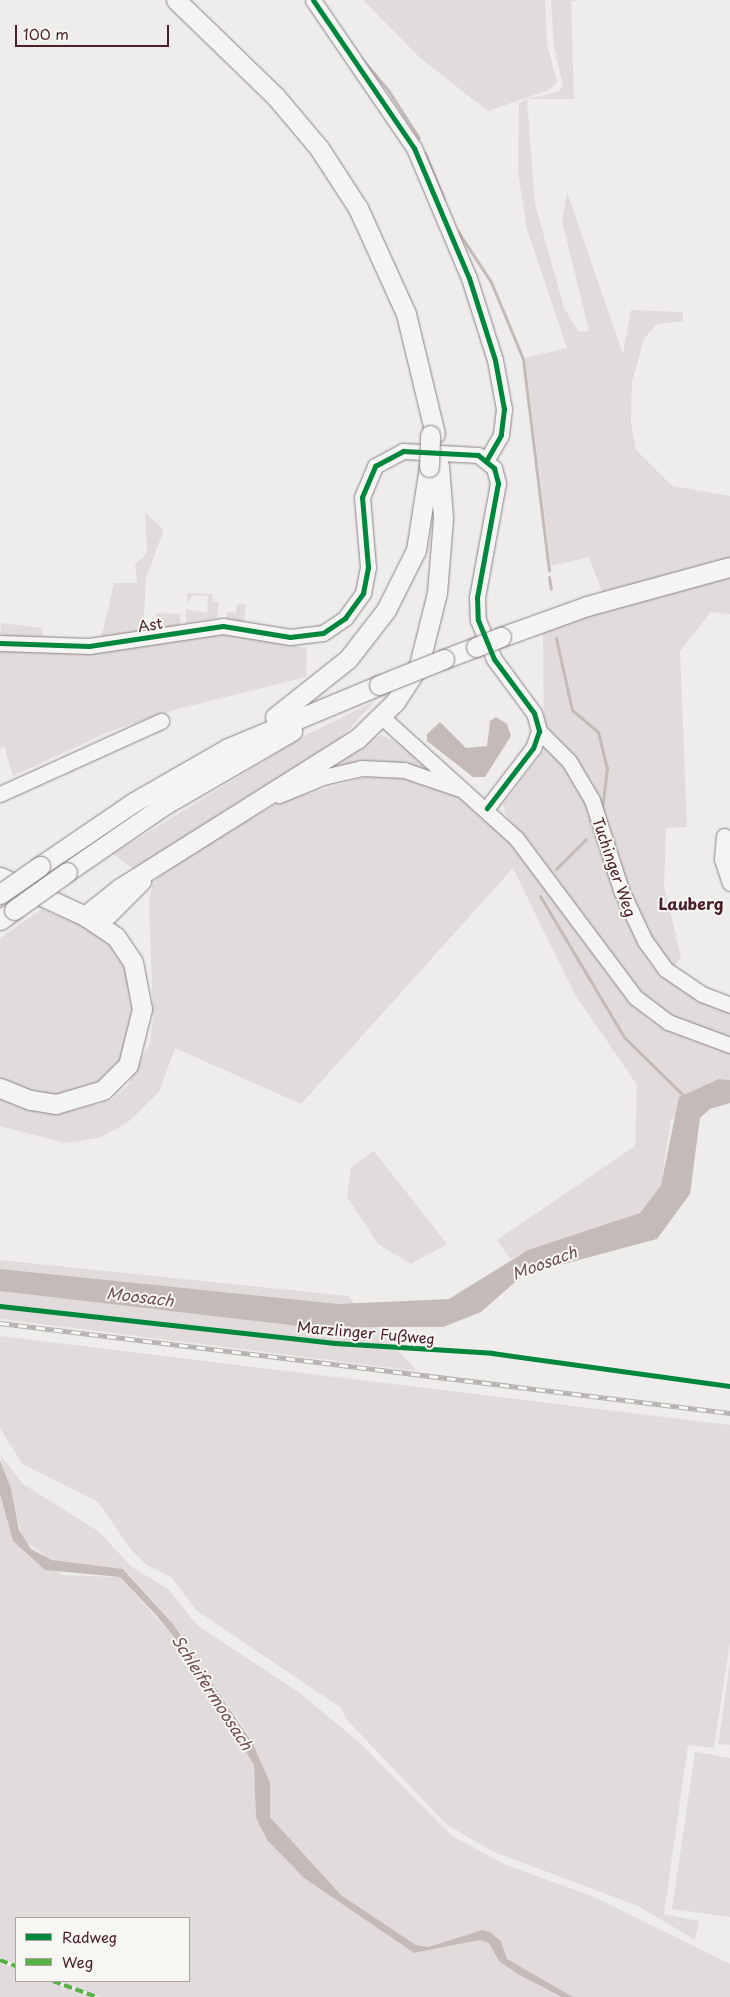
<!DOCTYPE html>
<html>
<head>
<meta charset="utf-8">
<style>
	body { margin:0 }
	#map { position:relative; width:730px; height:1997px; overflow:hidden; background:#eeedeb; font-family:"Playpen Sans",sans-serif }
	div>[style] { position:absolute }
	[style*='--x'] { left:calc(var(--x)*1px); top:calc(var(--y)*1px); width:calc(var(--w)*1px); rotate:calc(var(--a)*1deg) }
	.green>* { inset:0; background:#e1dcdb }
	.water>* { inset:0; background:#c5baba }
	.stream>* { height:3px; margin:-1.5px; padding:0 1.5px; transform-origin:1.5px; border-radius:1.5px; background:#c5baba }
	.roads { filter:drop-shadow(0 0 1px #8c8385) drop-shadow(0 0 1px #8c8385) }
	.minor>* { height:15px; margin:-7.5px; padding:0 7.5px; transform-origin:7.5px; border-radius:7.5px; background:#f4f4f2 }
	.major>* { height:19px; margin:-9.5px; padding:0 9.5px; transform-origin:9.5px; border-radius:9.5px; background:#f4f4f2 }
	.rail>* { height:5px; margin-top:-2.5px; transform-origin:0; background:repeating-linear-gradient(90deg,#f6f6f2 0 9px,#b5b1b0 0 18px); box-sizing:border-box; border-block:1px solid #b5b1b0 }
	.bridges { filter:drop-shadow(0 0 1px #8c8385) drop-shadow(0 0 1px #8c8385) }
	.major-bridge>* { height:19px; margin:-9.5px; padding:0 9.5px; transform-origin:9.5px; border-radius:9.5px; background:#f4f4f2 }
	.quiet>* { height:4px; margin-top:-2px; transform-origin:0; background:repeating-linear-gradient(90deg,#57b146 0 8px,transparent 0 12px) }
	.cycleway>* { height:5px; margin:-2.5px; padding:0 2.5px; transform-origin:2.5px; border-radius:2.5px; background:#00873e }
	span { translate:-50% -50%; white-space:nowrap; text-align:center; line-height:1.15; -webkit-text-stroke:4px #f6f6f2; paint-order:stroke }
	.street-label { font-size:15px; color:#4a1f2b }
	.neighbourhood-label { font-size:16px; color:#4a1f2b; font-weight:700 }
	.water-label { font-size:16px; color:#6f4e56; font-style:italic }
	.legend { position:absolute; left:15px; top:1917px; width:175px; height:65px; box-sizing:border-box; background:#f6f6f2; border:1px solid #b1a0a2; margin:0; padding:6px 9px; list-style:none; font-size:15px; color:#4a1f2b }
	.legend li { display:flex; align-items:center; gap:10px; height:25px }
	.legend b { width:25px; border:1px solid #b1a0a2 }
	.scale { position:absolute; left:15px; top:25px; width:154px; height:22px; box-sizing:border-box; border:2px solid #4a1f2b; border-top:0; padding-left:6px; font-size:15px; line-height:18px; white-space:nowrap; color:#4a1f2b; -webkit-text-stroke:4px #f6f6f2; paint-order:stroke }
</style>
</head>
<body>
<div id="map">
	<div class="green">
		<i style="clip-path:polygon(363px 0,545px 0,547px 44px,557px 82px,549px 90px,488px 111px,420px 58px)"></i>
		<i style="clip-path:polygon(551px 0,581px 0,571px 2px,574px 99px,527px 99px,535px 204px,564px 308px,579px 332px,589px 331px,562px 221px,567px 192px,623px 354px,631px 310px,683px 312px,683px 321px,657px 324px,644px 339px,632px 382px,631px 422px,636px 450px,672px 486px,730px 496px,730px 559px,602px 592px,589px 557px,551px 566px,525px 358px,567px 348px,527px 229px,518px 172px,519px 103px,527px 99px,558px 92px,563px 86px,554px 47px)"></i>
		<i style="clip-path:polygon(145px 512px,164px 530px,146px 578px,143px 633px,101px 639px,114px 583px,137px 583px,135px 565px,147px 553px)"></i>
		<i style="clip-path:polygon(730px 573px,730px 614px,711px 612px,680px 651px,687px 827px,666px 828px,664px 886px,681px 957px,667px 976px,730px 1011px,730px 1041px,668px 1020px,634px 992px,505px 814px,503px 804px,544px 750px,543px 631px,587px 612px)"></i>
		<i style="clip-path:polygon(187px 593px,212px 594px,213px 602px,219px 602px,217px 618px,186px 623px,186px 609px,207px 613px,208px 596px,193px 595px,187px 603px)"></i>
		<i style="clip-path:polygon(237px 604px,246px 604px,244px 623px,226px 621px,227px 612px,236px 613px)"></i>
		<i style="clip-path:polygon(156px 613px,180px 614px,180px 626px,155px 629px)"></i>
		<i style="clip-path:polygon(1px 623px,42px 628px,43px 640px,0 636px)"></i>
		<i style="clip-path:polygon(227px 632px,307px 648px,306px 677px,177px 709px,111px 731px,13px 776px,4px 746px,0 749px,0 649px,75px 653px)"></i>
		<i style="clip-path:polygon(375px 701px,340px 739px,135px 870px,113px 854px,304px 736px)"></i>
		<i style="clip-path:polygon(382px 735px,405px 746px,438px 773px,383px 761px,332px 767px,370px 738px)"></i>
		<i style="clip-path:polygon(369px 776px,397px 776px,458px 795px,500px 828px,619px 985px,730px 1049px,730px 1080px,719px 1079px,671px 1120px,661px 1185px,640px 1213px,510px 1259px,497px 1240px,635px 1146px,637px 1085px,574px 993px,513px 868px,301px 1104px,175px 1048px,159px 1092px,127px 1123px,99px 1138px,65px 1143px,0 1126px,0 1094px,45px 1110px,71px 1111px,111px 1100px,128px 1085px,150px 1043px,153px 1019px,149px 902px,153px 883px,172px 864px,281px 801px)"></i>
		<i style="clip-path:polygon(42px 909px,100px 933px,117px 949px,133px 987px,132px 1040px,108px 1085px,52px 1101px,0 1081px,0 938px)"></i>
		<i style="clip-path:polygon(374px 1151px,447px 1244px,411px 1264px,378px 1244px,347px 1197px,351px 1167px)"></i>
		<i style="clip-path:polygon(0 1260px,348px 1296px,417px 1371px,0 1319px)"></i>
		<i style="clip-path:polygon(0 1336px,730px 1425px,730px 1642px,714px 1748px,688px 1745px,664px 1914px,699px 1921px,695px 1940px,638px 1906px,494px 1852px,447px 1825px,347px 1720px,341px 1708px,196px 1610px,172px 1578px,147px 1565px,132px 1551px,98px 1502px,22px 1464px,0 1428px)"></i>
		<i style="clip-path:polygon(0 1454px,23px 1484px,98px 1531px,132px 1567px,168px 1589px,198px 1626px,300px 1693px,361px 1744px,452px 1836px,506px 1865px,592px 1896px,730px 1964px,730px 1997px,573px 1997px,507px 1959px,501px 1941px,490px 1932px,482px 1930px,428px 1947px,416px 1945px,341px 1895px,270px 1817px,259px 1757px,244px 1728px,173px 1624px,130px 1575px,123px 1569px,52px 1560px,23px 1540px)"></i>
		<i style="clip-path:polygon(0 1494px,13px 1541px,62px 1575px,120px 1577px,174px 1637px,254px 1765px,256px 1817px,267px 1840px,304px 1878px,414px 1953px,480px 1940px,489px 1943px,519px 1975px,562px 1997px,102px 1997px,59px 1981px,189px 1981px,189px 1918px,16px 1918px,16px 1964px,0 1958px)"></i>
		<i style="clip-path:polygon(730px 1662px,730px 1745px,718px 1744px)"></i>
		<i style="clip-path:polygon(695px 1752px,730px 1758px,730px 1917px,672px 1909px)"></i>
		<i style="clip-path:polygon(0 1963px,16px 1969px,16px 1981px,49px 1981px,92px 1997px,0 1997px)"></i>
	</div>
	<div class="water">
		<i style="clip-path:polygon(496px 717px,507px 724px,511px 736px,485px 777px,473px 777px,427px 741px,427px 734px,440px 722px,466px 748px,487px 746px,490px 721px)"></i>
		<i style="clip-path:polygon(719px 1079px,730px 1080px,730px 1103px,710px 1109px,700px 1118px,690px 1194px,657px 1239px,523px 1275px,481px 1312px,443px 1327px,307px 1327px,0 1291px,0 1269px,338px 1304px,449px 1299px,528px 1250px,640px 1213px,661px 1185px,679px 1097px)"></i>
		<i style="clip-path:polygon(0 1460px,11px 1489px,19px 1530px,31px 1549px,52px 1560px,123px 1569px,173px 1624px,253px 1744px,270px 1783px,270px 1817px,341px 1895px,416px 1945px,428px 1947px,482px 1930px,490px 1932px,501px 1941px,507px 1959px,573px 1997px,562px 1997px,519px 1975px,499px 1961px,489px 1943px,480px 1940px,414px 1953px,304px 1878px,267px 1840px,256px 1818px,254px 1765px,174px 1637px,156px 1615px,120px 1577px,45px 1570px,13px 1541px,0 1494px)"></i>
	</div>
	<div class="stream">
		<i style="--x:361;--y:58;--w:42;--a:49.8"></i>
		<i style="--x:388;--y:90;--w:57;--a:57.1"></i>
		<i style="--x:425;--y:153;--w:50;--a:67.6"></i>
		<i style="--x:457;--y:230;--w:62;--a:56.8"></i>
		<i style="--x:491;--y:282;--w:83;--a:67.4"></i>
		<i style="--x:523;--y:359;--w:213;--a:83"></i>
		<i style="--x:549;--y:577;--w:12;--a:81"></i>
		<i style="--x:556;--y:638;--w:74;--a:77.5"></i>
		<i style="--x:572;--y:710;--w:34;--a:40"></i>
		<i style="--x:598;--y:732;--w:37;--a:76"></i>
		<i style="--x:607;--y:768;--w:41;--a:97"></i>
		<i style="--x:556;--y:869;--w:42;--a:-45"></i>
		<i style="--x:540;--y:896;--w:164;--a:59.2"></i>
		<i style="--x:624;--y:1037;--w:84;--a:44.5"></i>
	</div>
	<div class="roads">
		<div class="minor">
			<i style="--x:313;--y:0;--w:179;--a:55.7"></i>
			<i style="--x:414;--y:148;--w:141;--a:67.1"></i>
			<i style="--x:469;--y:278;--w:86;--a:72.4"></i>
			<i style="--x:495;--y:360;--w:50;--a:79.6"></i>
			<i style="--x:504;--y:409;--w:26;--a:97"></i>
			<i style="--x:501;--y:435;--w:28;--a:120"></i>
			<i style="--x:0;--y:643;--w:89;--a:1.9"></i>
			<i style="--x:89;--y:646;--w:135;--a:-8.5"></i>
			<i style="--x:223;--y:626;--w:68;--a:9.3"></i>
			<i style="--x:290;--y:637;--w:33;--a:-7"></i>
			<i style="--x:323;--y:633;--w:27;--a:-34"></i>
			<i style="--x:345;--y:618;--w:31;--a:-54"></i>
			<i style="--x:363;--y:593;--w:26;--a:-79"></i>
			<i style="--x:368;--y:567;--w:70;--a:-94.9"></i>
			<i style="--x:362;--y:497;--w:34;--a:-67"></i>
			<i style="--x:375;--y:466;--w:32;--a:-28"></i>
			<i style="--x:403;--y:451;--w:75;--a:3.1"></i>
			<i style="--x:478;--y:455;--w:21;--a:39"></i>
			<i style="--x:494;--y:468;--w:16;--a:75"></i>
			<i style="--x:498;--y:483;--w:116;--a:100.4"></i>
			<i style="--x:477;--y:597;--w:23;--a:88"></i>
			<i style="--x:478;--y:620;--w:42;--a:67.7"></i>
			<i style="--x:494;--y:659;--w:67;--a:53.5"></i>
			<i style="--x:534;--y:713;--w:19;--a:74"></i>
			<i style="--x:539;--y:731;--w:18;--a:109"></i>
			<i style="--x:533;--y:748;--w:76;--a:127.5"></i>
			<i style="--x:383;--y:718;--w:179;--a:42.1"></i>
			<i style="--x:516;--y:838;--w:199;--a:53.2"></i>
			<i style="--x:635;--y:997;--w:41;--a:37.1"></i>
			<i style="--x:668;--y:1022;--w:66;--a:20.4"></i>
			<i style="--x:539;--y:731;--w:42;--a:45"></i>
			<i style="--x:569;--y:761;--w:45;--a:59.5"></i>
			<i style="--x:592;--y:800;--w:95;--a:72.1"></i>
			<i style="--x:621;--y:890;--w:56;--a:64.8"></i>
			<i style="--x:645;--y:941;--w:34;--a:54"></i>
			<i style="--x:665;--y:969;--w:45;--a:34"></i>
			<i style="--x:702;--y:994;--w:30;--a:21"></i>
			<i style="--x:0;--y:794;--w:177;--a:-24.4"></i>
			<i style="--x:279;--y:795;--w:48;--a:-22.2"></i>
			<i style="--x:323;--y:777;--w:39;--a:-13"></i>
			<i style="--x:361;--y:768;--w:43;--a:2.7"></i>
			<i style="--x:404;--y:770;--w:59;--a:18.7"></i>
			<i style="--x:724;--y:836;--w:23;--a:95"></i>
			<i style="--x:722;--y:859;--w:25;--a:72"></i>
		</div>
		<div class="major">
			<i style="--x:176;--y:0;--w:139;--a:44.1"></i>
			<i style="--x:276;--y:97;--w:67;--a:49.9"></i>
			<i style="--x:319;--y:148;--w:72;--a:57"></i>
			<i style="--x:358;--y:208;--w:116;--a:65.6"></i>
			<i style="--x:406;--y:314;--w:123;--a:76.4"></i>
			<i style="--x:501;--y:637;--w:91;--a:-19.8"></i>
			<i style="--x:587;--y:606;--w:148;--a:-15.3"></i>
			<i style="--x:444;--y:659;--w:34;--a:-21"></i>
			<i style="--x:275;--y:717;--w:93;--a:-38.5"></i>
			<i style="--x:348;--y:659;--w:62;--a:-52.2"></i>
			<i style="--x:386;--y:610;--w:67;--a:-63.4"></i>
			<i style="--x:416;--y:550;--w:84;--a:-81.1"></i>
			<i style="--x:40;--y:866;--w:114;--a:-34.2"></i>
			<i style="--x:134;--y:802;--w:108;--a:-29.9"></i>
			<i style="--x:228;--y:748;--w:164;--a:-22.6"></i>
			<i style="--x:67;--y:872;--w:120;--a:-34.5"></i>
			<i style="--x:166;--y:804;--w:146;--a:-30.1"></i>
			<i style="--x:0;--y:877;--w:94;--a:24.6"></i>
			<i style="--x:85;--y:916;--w:37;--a:34"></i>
			<i style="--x:116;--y:937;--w:30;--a:56"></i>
			<i style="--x:133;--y:962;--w:48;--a:79.2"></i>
			<i style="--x:142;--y:1009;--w:58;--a:104"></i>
			<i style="--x:128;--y:1065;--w:35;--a:135"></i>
			<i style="--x:103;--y:1090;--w:49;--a:163.4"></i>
			<i style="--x:56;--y:1104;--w:26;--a:-171"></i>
			<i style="--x:30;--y:1100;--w:32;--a:-158"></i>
			<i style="--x:85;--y:916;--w:45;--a:-38.7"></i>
			<i style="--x:120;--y:888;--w:280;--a:-32.2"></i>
			<i style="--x:357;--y:739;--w:53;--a:-44.2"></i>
			<i style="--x:395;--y:702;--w:44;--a:-57"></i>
			<i style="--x:419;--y:665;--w:74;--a:-76"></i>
			<i style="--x:437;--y:593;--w:75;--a:-85.4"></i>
			<i style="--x:443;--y:518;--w:53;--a:-94.3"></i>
			<i style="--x:0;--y:920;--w:17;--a:-36"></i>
			<i style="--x:98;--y:924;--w:61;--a:-45"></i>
		</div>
	</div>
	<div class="rail">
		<i style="--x:0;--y:1323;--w:736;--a:7.03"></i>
	</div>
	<div class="bridges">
		<div class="major-bridge">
			<i style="--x:429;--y:467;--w:32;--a:-88"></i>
			<i style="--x:476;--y:647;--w:27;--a:-22"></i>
			<i style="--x:379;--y:685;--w:70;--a:-21.8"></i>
			<i style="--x:0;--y:894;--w:49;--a:-35"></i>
			<i style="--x:14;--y:910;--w:65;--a:-35.6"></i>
		</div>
	</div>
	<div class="quiet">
		<i style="--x:0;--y:1960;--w:17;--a:21"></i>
		<i style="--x:53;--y:1981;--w:47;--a:20"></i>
	</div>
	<div class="cycleway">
		<i style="--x:313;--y:0;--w:179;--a:55.7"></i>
		<i style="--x:414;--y:148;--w:141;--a:67.1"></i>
		<i style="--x:469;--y:278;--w:86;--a:72.4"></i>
		<i style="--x:495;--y:360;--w:50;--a:79.6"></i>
		<i style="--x:504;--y:409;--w:26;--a:97"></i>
		<i style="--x:501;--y:435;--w:28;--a:120"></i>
		<i style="--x:0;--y:643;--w:89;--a:1.9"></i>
		<i style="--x:89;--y:646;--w:135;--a:-8.5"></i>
		<i style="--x:223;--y:626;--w:68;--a:9.3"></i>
		<i style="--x:290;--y:637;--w:33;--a:-7"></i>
		<i style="--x:323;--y:633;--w:27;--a:-34"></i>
		<i style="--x:345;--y:618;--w:31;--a:-54"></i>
		<i style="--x:363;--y:593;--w:26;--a:-79"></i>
		<i style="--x:368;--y:567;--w:70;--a:-94.9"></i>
		<i style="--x:362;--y:497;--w:34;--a:-67"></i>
		<i style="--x:375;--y:466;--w:32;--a:-28"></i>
		<i style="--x:403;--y:451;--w:75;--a:3.1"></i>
		<i style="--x:478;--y:455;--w:21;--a:39"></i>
		<i style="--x:494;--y:468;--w:16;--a:75"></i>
		<i style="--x:498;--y:483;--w:116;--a:100.4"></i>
		<i style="--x:477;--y:597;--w:23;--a:88"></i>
		<i style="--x:478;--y:620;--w:42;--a:67.7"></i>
		<i style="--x:494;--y:659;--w:67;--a:53.5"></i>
		<i style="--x:534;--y:713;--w:19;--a:74"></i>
		<i style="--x:539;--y:731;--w:18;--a:109"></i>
		<i style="--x:533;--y:748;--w:76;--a:127.5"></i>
		<i style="--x:0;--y:1306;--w:337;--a:6.3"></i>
		<i style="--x:335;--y:1343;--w:157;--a:3.6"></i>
		<i style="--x:492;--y:1353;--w:240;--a:7.9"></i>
	</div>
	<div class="street-label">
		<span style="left:150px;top:624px;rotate:-9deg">Ast</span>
		<span style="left:615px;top:867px;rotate:71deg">Tuchinger Weg</span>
		<span style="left:366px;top:1332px;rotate:5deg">Marzlinger Fußweg</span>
	</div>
	<div class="neighbourhood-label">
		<span style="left:691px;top:903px">Lauberg</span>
	</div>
	<div class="water-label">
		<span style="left:544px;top:1262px;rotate:-20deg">Moosach</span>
		<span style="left:140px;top:1296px;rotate:7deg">Moosach</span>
		<span style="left:213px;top:1692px;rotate:57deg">Schleifermoosach</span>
	</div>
	<ul class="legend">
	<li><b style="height:6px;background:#00873e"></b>Radweg</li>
	<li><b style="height:6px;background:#57b146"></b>Weg</li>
	</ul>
	<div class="scale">100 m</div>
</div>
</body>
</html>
